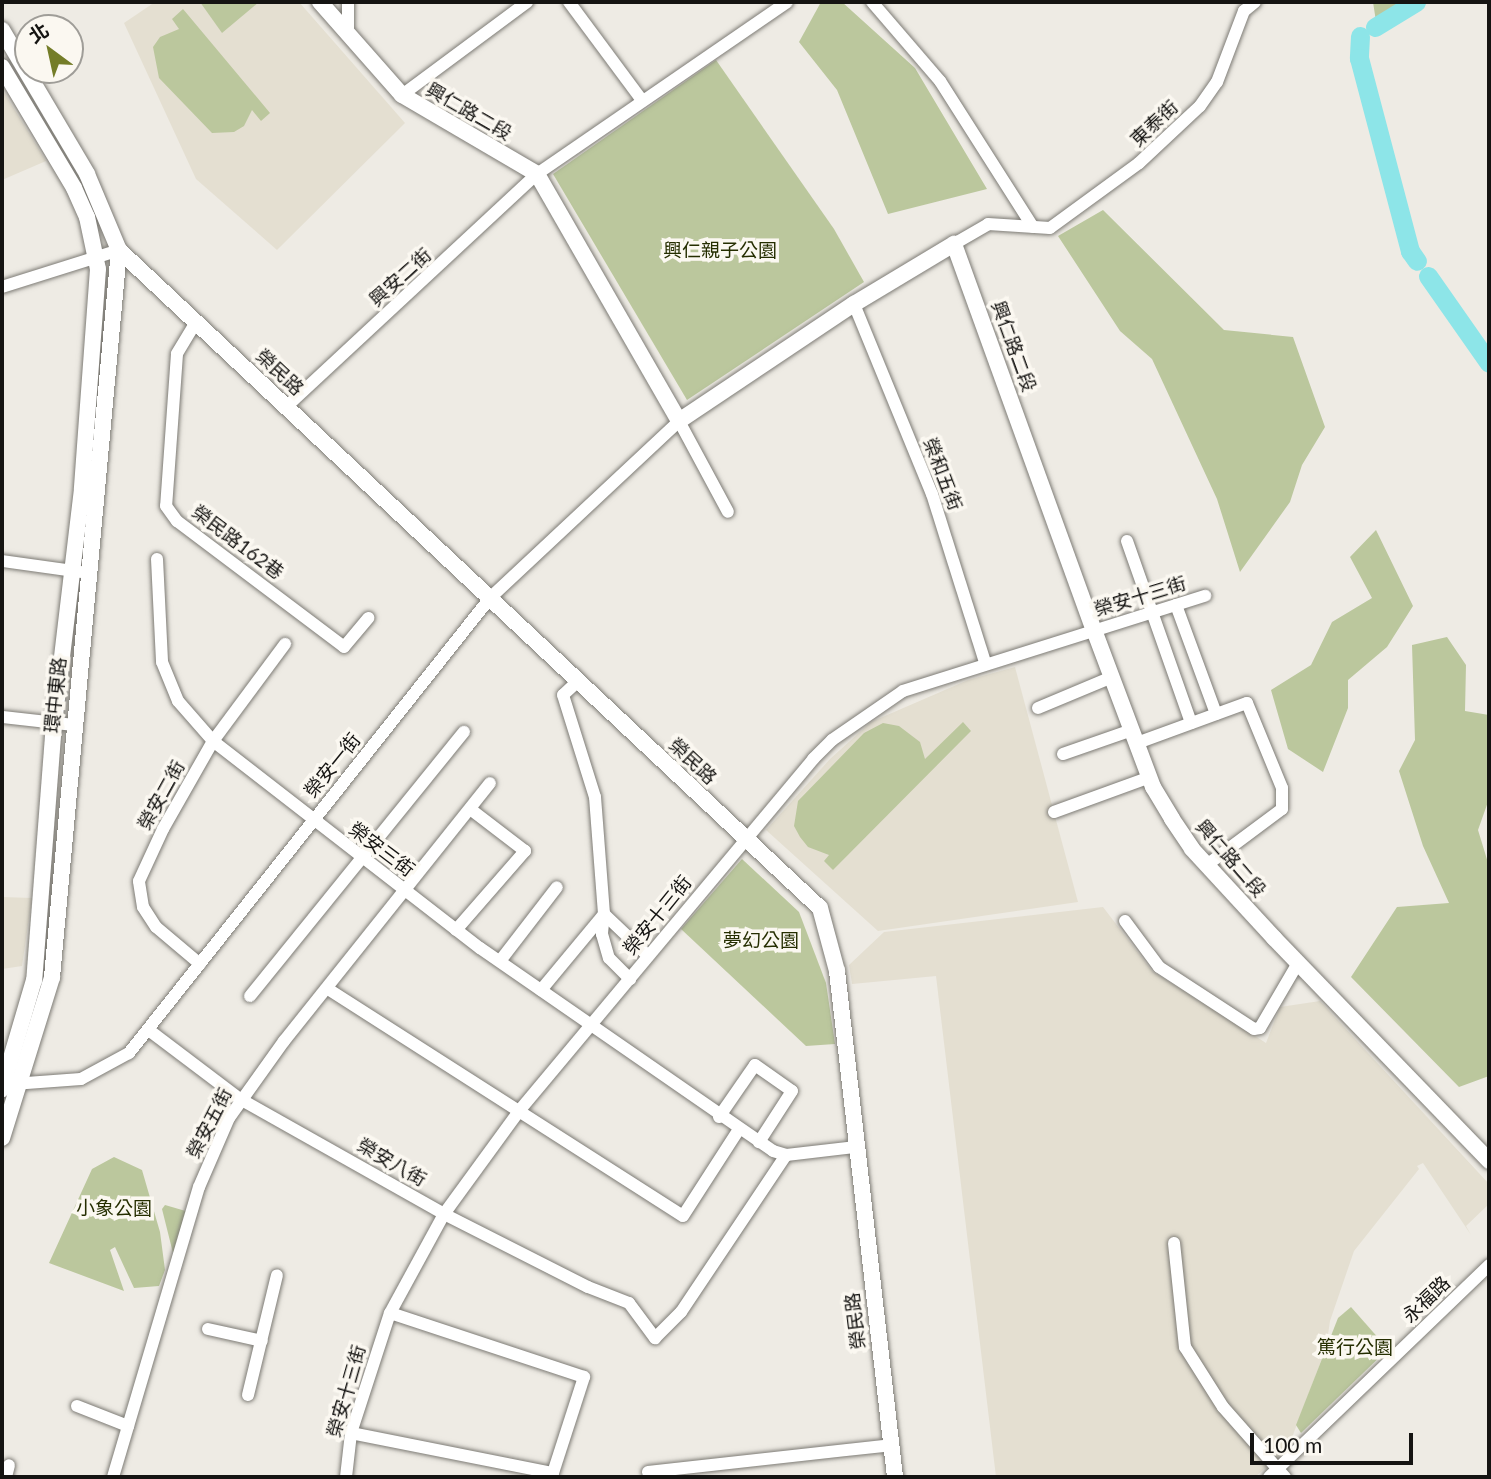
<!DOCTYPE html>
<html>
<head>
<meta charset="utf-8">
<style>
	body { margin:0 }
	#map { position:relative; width:1491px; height:1479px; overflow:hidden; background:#eeebe4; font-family:Lato,"Noto Sans TC",sans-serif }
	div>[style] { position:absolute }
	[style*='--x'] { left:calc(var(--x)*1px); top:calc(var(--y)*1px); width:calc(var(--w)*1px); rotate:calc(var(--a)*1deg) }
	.built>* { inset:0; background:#e4dfd1 }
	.green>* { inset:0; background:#bbc79d }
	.river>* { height:19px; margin:-9.5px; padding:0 9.5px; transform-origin:9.5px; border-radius:9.5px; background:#8de5e8 }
	.roads { filter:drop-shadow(0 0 2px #7d7b75) drop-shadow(0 0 2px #7d7b75) }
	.minor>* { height:12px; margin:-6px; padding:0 6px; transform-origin:6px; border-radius:6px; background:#fff }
	.tertiary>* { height:16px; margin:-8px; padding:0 8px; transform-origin:8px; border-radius:8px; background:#fff }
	span { translate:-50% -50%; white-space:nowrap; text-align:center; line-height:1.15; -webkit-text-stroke:7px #fbf8f1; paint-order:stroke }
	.street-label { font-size:19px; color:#151412 }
	.park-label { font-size:19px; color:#252e00 }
	.frame { position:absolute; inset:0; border:4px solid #151412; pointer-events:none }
	.north { position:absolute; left:14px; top:14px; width:70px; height:70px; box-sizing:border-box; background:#fbf8f1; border:2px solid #9f9d98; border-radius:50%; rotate:327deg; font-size:19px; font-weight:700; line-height:28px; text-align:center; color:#151412 }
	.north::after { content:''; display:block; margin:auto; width:24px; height:32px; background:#747d28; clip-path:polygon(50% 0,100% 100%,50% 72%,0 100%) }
	.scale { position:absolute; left:1250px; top:1433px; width:163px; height:32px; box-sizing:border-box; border:4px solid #151412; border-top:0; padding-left:9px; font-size:21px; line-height:24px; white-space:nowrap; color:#151412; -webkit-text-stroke:5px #fbf8f1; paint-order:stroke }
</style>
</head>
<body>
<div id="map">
	<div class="built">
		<i style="clip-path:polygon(155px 2px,299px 2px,405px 123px,277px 250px,196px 179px,124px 23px)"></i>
		<i style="clip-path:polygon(2px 89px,46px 161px,2px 180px)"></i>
		<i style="clip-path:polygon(1015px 667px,1078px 902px,878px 931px,766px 830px,830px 759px,871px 722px,968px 680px)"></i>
		<i style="clip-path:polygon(2px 897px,32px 898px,22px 966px,2px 969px)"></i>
		<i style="clip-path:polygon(1103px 907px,1152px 971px,1266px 1043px,1280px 1007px,1320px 1001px,1489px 1184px,1489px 1204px,1466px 1226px,1471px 1235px,1423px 1163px,1417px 1166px,1419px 1169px,1354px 1251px,1330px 1321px,1326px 1348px,1288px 1448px,1255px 1477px,996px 1477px,936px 976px,852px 984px,849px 965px,884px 932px)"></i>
	</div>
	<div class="green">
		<i style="clip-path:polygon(200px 2px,259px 2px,222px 33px)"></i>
		<i style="clip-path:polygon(821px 2px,842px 2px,915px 68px,987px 189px,888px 214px,837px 90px,799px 42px)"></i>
		<i style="clip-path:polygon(1373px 2px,1413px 2px,1377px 28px)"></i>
		<i style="clip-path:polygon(183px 9px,270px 113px,261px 121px,252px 110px,244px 126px,234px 132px,212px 133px,159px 78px,153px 47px,160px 37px,179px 29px,172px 19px)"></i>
		<i style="clip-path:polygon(716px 60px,834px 229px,864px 282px,687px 400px,553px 174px)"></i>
		<i style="clip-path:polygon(1103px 210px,1224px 330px,1293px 337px,1325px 427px,1302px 465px,1290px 502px,1240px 572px,1217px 499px,1152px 359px,1120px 331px,1058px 236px)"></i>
		<i style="clip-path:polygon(1376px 530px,1413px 606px,1387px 647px,1348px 680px,1348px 708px,1323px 772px,1288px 749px,1271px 690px,1311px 665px,1332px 622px,1372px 598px,1350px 557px)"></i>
		<i style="clip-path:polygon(1447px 637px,1466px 665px,1465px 711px,1489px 715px,1489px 799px,1478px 830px,1489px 866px,1489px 1076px,1459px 1087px,1351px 977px,1397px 907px,1449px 903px,1423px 846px,1399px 771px,1415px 740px,1412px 645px)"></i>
		<i style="clip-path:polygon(963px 722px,971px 731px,833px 870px,824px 861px,829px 855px,808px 847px,800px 837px,794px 826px,798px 801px,864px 733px,883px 723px,899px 726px,920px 742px,925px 759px)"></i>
		<i style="clip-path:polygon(742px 859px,799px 912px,826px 983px,835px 1044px,806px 1046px,681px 929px)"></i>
		<i style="clip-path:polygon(114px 1157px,142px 1170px,160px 1232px,165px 1270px,159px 1286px,134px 1288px,115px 1247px,110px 1250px,124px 1291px,49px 1263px,92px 1169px)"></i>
		<i style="clip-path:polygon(165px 1205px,189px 1212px,176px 1265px,162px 1209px)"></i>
		<i style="clip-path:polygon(1351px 1307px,1388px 1349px,1301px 1433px,1296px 1425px,1338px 1318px)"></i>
	</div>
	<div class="river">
		<i style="--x:1375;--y:27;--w:48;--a:-31.4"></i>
		<i style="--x:1360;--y:36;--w:22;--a:93"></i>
		<i style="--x:1359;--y:58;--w:200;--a:75.2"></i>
		<i style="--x:1410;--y:251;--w:12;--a:55"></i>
		<i style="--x:1428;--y:276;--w:106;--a:55"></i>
	</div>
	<div class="roads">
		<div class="minor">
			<i style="--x:569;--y:2;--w:121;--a:53.4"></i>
			<i style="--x:872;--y:2;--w:104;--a:49.3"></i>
			<i style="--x:940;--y:81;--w:173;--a:57.5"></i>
			<i style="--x:348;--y:34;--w:32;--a:-90"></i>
			<i style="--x:402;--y:95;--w:156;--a:-36.6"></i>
			<i style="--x:954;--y:244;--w:39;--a:-30"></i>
			<i style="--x:988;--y:224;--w:62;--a:3.7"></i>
			<i style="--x:1050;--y:228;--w:110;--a:-36.1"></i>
			<i style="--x:1139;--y:163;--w:83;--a:-43.1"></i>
			<i style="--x:1200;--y:106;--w:29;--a:-55"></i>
			<i style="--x:1217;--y:82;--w:76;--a:-69.2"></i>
			<i style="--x:1244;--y:11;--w:14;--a:-39"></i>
			<i style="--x:2;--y:287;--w:123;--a:-17.5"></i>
			<i style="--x:854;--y:304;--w:205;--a:67.7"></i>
			<i style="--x:932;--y:494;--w:176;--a:72.5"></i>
			<i style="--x:196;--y:322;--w:37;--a:121"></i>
			<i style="--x:177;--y:354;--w:152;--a:94.1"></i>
			<i style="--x:166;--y:506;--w:19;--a:54"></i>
			<i style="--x:177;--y:521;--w:209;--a:37"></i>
			<i style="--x:344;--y:647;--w:38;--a:-50"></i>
			<i style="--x:286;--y:407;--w:342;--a:-42.9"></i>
			<i style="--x:537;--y:174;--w:303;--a:-34.5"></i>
			<i style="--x:1127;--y:541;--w:193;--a:70.6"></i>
			<i style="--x:157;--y:559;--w:103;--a:87.2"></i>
			<i style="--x:162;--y:662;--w:42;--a:67.7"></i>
			<i style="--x:178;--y:701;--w:53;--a:48.8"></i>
			<i style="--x:213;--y:741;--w:338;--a:37.8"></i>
			<i style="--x:480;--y:948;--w:356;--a:34.7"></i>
			<i style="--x:773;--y:1151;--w:14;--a:17"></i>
			<i style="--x:786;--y:1155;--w:69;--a:-6.6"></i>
			<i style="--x:2;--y:561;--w:80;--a:7.9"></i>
			<i style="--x:1176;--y:605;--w:116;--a:69.8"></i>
			<i style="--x:577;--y:682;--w:19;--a:137"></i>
			<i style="--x:563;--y:695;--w:107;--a:72.6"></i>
			<i style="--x:595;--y:797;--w:117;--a:85.6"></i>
			<i style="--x:604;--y:914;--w:20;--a:96"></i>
			<i style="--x:602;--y:934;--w:25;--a:74"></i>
			<i style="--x:609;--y:958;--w:30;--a:45"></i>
			<i style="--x:1038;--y:708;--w:80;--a:-22.7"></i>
			<i style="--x:2;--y:717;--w:71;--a:6.4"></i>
			<i style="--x:1137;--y:743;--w:117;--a:-20"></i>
			<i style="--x:1247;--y:703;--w:92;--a:67.6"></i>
			<i style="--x:1282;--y:788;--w:21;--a:90"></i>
			<i style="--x:1282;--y:809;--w:94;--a:143.3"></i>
			<i style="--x:1063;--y:754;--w:73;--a:-19.2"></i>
			<i style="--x:1054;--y:812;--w:102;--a:-20"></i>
			<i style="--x:604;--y:914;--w:59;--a:43.6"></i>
			<i style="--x:1125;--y:921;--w:57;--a:53.5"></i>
			<i style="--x:1159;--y:967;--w:113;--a:33.1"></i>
			<i style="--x:1254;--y:1029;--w:6;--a:-9"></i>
			<i style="--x:1260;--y:1028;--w:75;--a:-59.7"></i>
			<i style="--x:456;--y:930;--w:105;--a:-48.9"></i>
			<i style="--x:525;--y:851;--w:69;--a:-142.6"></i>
			<i style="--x:500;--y:961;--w:93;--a:-52.4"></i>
			<i style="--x:200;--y:964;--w:57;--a:-139.9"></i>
			<i style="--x:156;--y:927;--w:24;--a:-123"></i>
			<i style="--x:143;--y:907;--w:26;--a:-99"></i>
			<i style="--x:139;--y:881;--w:57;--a:-65.2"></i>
			<i style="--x:163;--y:829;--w:101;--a:-60.4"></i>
			<i style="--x:213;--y:741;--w:121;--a:-53.4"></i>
			<i style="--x:328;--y:989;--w:421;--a:32.6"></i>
			<i style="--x:683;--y:1216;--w:103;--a:-57.2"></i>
			<i style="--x:541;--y:990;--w:99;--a:-50.3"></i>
			<i style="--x:250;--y:996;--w:340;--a:-51"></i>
			<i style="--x:150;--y:1031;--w:113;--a:37.1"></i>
			<i style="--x:240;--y:1099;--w:234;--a:29.4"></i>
			<i style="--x:444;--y:1214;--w:161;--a:26.9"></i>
			<i style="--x:588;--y:1287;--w:44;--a:21.3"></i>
			<i style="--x:629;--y:1303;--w:44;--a:53.4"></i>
			<i style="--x:655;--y:1338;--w:37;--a:-45"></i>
			<i style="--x:681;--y:1312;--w:189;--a:-56.2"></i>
			<i style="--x:13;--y:1084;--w:68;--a:-4.2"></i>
			<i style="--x:81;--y:1079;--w:55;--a:-28.4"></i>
			<i style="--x:129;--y:1053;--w:581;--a:-51.57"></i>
			<i style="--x:490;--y:598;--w:259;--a:-43.1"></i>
			<i style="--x:679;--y:421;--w:103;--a:61.7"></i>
			<i style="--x:719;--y:1117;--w:63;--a:-55.3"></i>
			<i style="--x:755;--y:1065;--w:45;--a:35.1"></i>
			<i style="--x:792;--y:1091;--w:61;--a:122.9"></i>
			<i style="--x:1174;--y:1243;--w:105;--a:84"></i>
			<i style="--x:1185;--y:1347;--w:71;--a:57.7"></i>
			<i style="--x:1223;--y:1407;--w:94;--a:48.5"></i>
			<i style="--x:208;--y:1329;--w:55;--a:12.5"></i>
			<i style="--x:248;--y:1395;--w:123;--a:-76.4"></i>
			<i style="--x:77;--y:1406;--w:55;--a:21.4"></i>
			<i style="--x:351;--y:1433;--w:206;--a:11.2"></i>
			<i style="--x:553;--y:1473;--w:101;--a:-72.1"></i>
			<i style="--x:584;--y:1377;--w:204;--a:-161.7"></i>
			<i style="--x:648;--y:1472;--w:244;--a:-6.3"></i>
			<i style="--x:6;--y:1477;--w:12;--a:-76"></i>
			<i style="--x:113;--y:1477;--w:302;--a:-73.5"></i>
			<i style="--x:199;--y:1187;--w:75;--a:-66.5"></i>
			<i style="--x:229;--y:1118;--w:95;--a:-54.5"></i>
			<i style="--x:284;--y:1041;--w:330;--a:-51.4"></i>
			<i style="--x:346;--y:1477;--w:44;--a:-83.5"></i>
			<i style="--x:351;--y:1433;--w:126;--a:-72"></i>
			<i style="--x:390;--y:1313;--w:113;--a:-61.4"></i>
			<i style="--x:444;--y:1214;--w:127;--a:-53.9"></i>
			<i style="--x:519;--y:1111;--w:459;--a:-50.1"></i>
			<i style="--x:813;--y:759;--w:27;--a:-45"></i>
			<i style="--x:832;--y:740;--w:86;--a:-34.6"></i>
			<i style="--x:903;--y:691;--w:317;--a:-17.5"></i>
			<i style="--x:1269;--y:1477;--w:306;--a:-43.9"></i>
		</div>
		<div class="tertiary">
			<i style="--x:320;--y:2;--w:124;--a:48.6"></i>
			<i style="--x:402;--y:95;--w:156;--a:30.3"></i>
			<i style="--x:537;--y:174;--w:285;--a:60.1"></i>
			<i style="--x:679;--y:421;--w:211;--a:-33.8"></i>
			<i style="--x:854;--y:304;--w:117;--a:-31"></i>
			<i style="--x:954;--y:244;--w:411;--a:70.1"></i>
			<i style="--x:1094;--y:630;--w:168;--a:69.4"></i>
			<i style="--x:1153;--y:787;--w:37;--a:59"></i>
			<i style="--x:1172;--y:819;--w:36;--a:56"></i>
			<i style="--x:1192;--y:849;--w:121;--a:47.3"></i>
			<i style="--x:1274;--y:938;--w:310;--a:46"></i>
			<i style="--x:2;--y:30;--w:167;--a:59.4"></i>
			<i style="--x:87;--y:174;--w:82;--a:67.2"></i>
			<i style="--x:119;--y:250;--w:961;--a:43.19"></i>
			<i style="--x:820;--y:908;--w:65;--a:74.9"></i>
			<i style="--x:837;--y:971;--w:509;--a:83.46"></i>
			<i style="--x:2;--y:67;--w:141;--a:59.2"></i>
			<i style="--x:74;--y:188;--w:32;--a:66"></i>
			<i style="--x:87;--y:217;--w:53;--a:78.1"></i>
			<i style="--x:98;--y:269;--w:221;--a:94.2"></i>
			<i style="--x:82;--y:489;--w:236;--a:96.8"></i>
			<i style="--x:54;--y:723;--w:258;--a:94.4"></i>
			<i style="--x:34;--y:980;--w:114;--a:106.4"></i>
			<i style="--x:2;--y:1138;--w:169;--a:-72.7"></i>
			<i style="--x:52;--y:977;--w:730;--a:-84.73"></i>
		</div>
	</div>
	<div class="street-label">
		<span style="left:469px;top:111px;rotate:30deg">興仁路二段</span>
		<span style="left:1154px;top:123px;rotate:-43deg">東泰街</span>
		<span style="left:400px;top:277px;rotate:-42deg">興安二街</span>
		<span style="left:1014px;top:346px;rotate:70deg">興仁路二段</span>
		<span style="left:280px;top:372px;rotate:43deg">榮民路</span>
		<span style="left:943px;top:474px;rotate:69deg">榮和五街</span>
		<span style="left:238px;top:542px;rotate:37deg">榮民路162巷</span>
		<span style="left:1140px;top:596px;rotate:-17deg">榮安十三街</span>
		<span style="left:55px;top:695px;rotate:-84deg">環中東路</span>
		<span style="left:693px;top:761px;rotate:43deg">榮民路</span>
		<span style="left:332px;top:765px;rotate:-51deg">榮安一街</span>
		<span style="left:161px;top:795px;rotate:-61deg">榮安二街</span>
		<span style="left:382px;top:849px;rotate:37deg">榮安三街</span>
		<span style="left:1231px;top:858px;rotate:49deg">興仁路二段</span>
		<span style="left:657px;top:915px;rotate:-51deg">榮安十三街</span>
		<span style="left:209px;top:1123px;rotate:-63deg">榮安五街</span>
		<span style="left:392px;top:1162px;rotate:30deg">榮安八街</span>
		<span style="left:1426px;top:1299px;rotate:-44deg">永福路</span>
		<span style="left:855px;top:1321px;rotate:-97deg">榮民路</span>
		<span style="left:346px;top:1391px;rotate:-74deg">榮安十三街</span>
	</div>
	<div class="park-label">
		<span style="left:720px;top:250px">興仁親子公園</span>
		<span style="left:761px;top:940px">夢幻公園</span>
		<span style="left:114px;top:1208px">小象公園</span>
		<span style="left:1355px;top:1347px">篤行公園</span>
	</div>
	<div class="frame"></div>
	<div class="north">北</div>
	<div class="scale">100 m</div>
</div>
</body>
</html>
